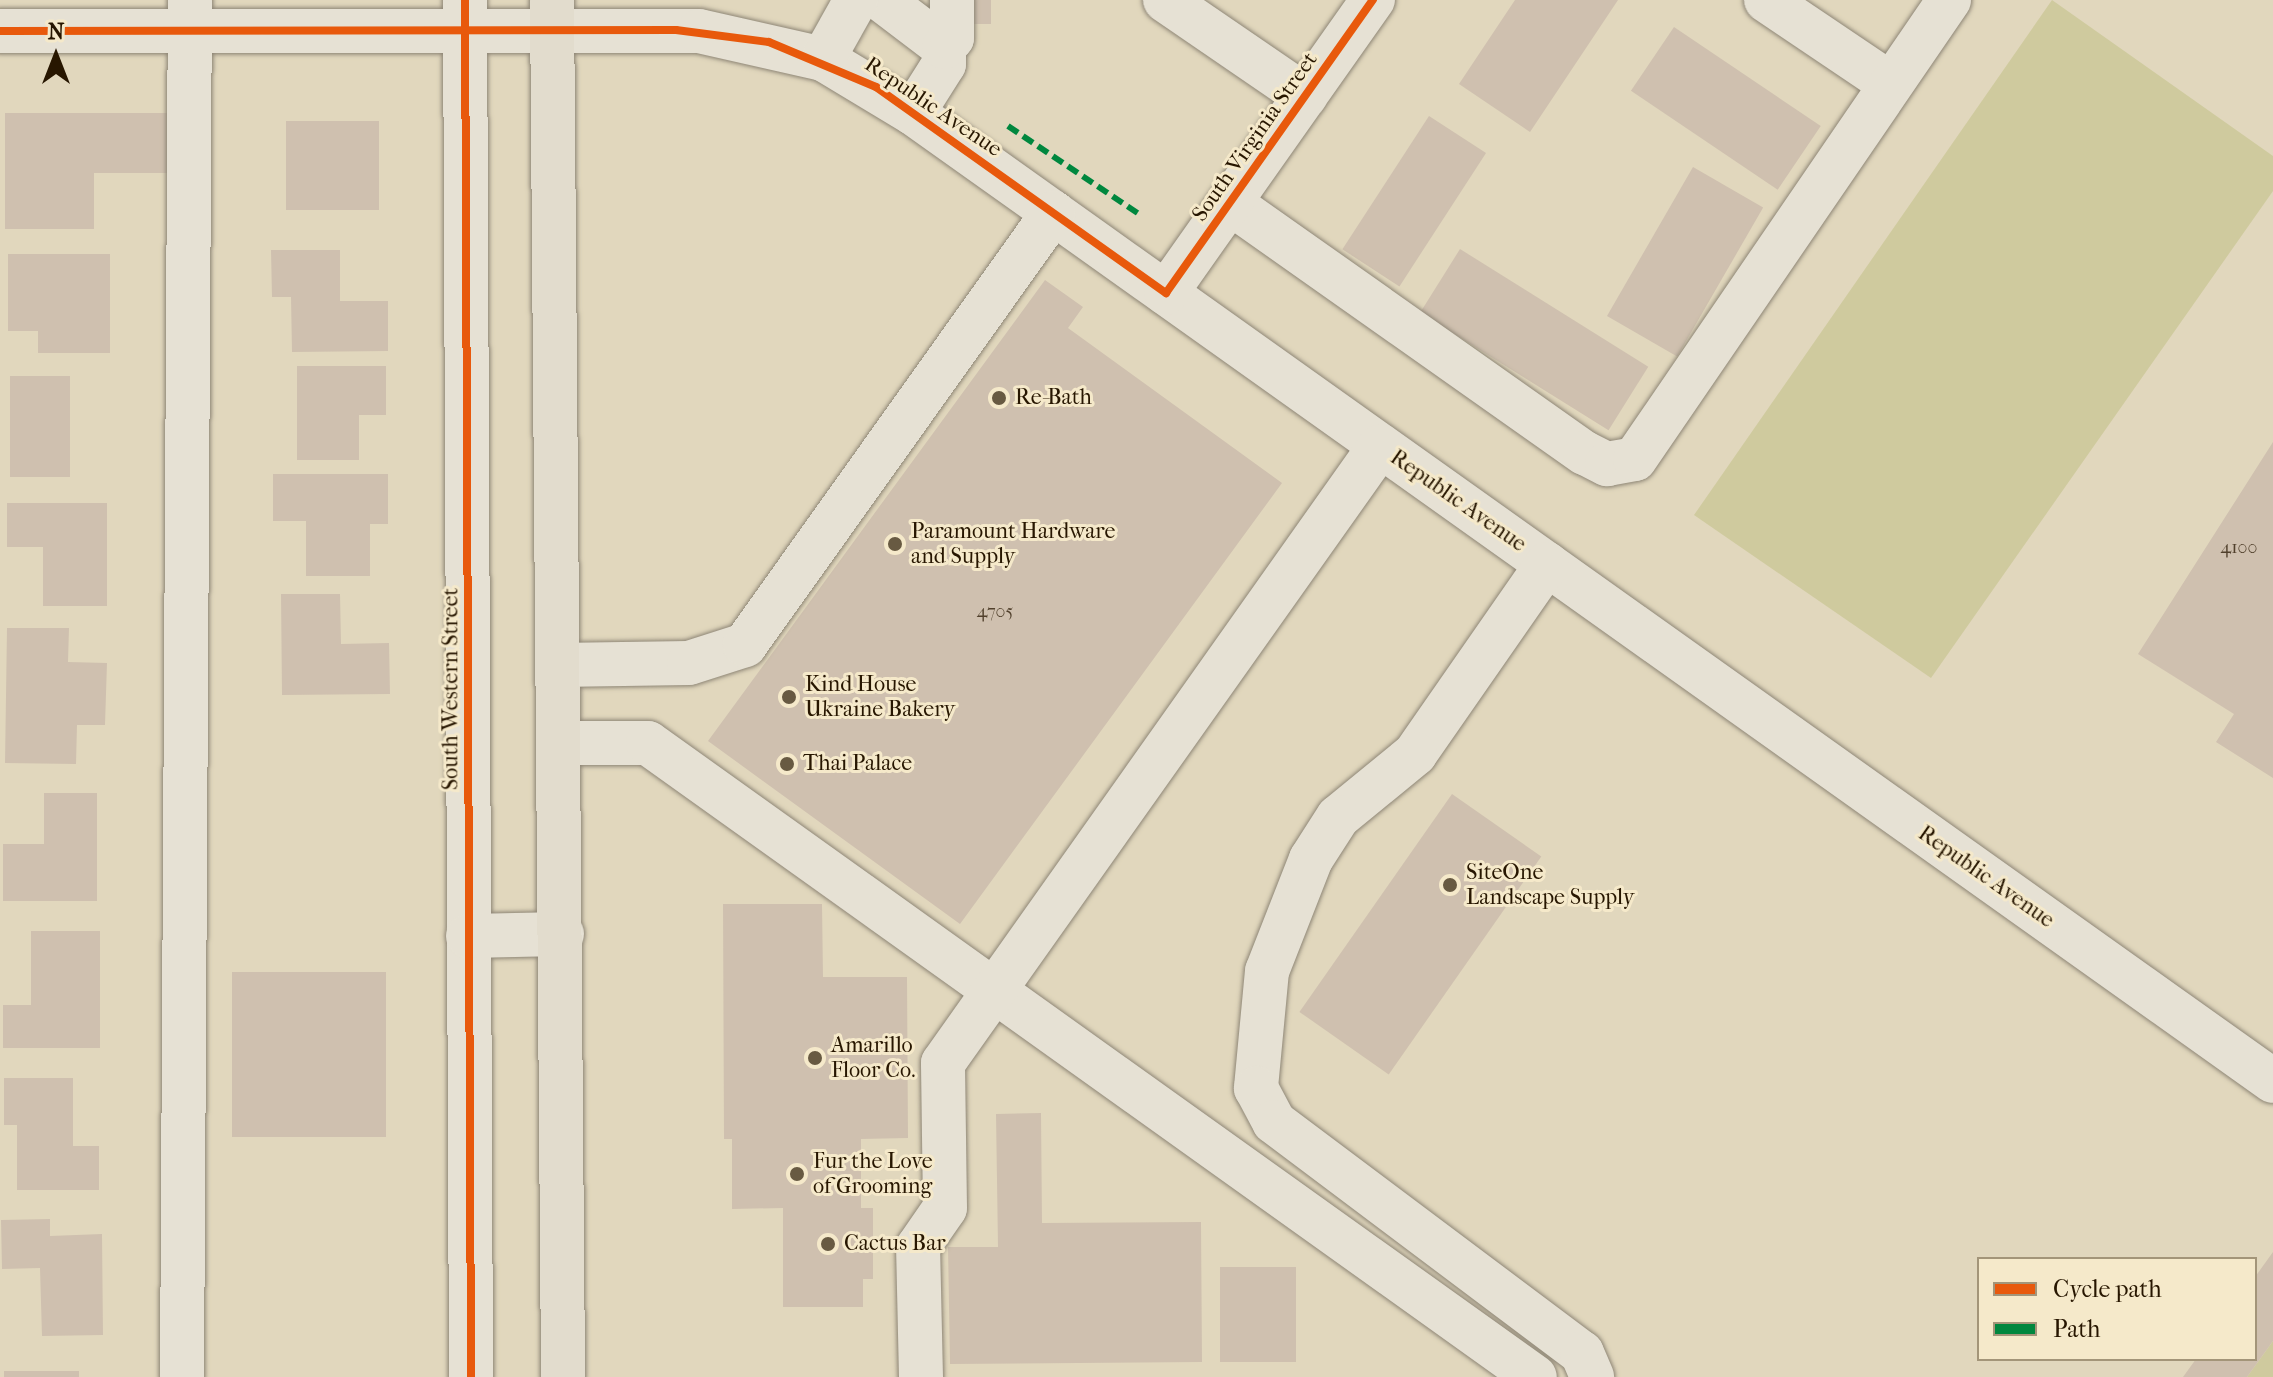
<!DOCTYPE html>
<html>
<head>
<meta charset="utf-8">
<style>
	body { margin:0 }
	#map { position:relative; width:2273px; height:1377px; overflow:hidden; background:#e1d7bd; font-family:"IM FELL French Canon",serif }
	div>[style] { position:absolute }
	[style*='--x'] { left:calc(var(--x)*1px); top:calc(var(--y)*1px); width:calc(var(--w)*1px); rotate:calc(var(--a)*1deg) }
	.green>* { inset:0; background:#cfca9e }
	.building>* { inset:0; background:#cfc0af; transform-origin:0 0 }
	.roads { filter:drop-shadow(0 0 2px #8e8676) drop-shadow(0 0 2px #8e8676) }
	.minor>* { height:44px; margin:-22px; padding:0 22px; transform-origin:22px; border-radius:22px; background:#e6e1d4 }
	.major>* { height:44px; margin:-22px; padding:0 22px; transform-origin:22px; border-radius:22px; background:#e2dccd }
	.quiet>* { height:6px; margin-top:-3px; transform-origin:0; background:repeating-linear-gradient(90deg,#00873e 0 12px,transparent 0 18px) }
	.cycleway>* { height:8px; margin:-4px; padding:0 4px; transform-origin:4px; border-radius:4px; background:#e8590c }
	.dots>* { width:22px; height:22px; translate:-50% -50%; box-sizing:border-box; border:4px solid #f5e9ca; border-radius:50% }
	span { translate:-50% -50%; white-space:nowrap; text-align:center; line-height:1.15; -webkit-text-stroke:6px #f5e9ca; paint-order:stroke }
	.number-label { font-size:18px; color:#51402c }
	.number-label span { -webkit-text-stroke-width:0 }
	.street-label { font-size:22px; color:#271600 }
	.poi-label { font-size:22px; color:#271600 }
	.left { translate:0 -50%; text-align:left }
	.legend { position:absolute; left:1977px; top:1257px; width:280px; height:104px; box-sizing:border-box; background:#f5e9ca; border:2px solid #a39579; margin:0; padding:10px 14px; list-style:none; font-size:24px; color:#271600 }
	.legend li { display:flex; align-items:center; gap:16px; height:40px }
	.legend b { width:40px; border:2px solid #a39579 }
	.north { position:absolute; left:16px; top:16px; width:80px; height:80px; -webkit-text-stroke:6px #f5e9ca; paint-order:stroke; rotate:0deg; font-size:22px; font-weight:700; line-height:32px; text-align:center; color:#271600 }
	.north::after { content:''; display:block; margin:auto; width:28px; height:36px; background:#271600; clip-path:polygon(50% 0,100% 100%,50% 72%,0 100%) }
</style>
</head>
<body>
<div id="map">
	<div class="green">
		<i style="clip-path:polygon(2052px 0,2273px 156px,2273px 191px,1931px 678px,1694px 515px)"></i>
		<i style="clip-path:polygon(2273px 1341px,2273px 1377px,2247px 1377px)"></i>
	</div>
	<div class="building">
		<i style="left:939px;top:0;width:52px;height:24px"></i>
		<i style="clip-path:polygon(1515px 0,1618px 0,1530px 132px,1459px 84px)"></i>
		<i style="left:1674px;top:27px;width:177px;height:77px;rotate:34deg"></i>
		<i style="clip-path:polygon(5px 113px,171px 113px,171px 173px,94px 173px,94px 229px,5px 229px)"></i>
		<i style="left:1429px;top:116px;width:68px;height:159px;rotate:33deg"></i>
		<i style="left:286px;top:121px;width:93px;height:89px"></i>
		<i style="left:1693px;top:167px;width:81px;height:172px;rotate:30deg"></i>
		<i style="left:1460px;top:249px;width:222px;height:75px;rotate:32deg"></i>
		<i style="clip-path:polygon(271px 250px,340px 250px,340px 301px,388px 301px,388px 351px,292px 352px,291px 297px,272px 297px)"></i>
		<i style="clip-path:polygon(8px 254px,110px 254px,110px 353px,38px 353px,38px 331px,8px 331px)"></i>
		<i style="clip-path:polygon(1045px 280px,1083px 307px,1068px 328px,1282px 483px,960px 924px,708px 741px)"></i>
		<i style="clip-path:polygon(297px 366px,386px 366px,386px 415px,359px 415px,359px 460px,297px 460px)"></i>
		<i style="left:10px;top:376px;width:60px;height:101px"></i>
		<i style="clip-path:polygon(2273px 442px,2273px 778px,2216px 742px,2234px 714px,2138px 654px)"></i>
		<i style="clip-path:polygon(273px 474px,388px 474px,388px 524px,370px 524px,370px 576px,306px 576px,306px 521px,273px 521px)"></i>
		<i style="clip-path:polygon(7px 503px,107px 503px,107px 606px,43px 606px,43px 547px,7px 547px)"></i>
		<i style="clip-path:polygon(281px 594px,340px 594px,341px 644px,389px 643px,390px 694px,282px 695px)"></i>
		<i style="clip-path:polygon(7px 628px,69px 628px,68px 662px,107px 663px,105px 725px,77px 725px,76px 764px,5px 763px)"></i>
		<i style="clip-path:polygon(44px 793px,97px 793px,97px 901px,3px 901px,3px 844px,44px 844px)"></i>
		<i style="left:1452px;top:794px;width:109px;height:266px;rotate:35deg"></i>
		<i style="clip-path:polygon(723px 904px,822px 904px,823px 977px,907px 977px,908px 1138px,861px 1139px,861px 1208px,873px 1208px,873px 1279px,863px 1279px,863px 1307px,783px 1307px,783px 1208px,732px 1209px,732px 1139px,724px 1139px)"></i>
		<i style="clip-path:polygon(31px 931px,100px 931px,100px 1048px,3px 1048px,3px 1005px,31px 1005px)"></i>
		<i style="left:232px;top:972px;width:154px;height:165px"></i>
		<i style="clip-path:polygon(4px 1078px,73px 1078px,73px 1146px,99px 1146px,99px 1190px,17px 1190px,17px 1125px,4px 1125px)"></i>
		<i style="clip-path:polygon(1041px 1113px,1042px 1223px,1201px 1222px,1202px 1362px,950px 1364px,948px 1247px,998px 1247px,996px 1114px)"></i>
		<i style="clip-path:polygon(50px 1219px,50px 1236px,102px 1234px,103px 1335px,42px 1336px,40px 1268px,2px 1269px,1px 1220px)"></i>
		<i style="clip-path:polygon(2273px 1252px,2273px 1341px,2247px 1377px,2183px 1377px,2196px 1359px,2255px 1359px,2255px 1277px)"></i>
		<i style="left:1220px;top:1267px;width:76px;height:95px"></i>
		<i style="left:4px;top:1371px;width:75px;height:6px"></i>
	</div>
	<div class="roads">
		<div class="minor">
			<i style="--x:465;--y:0;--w:1377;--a:89.75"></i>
			<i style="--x:882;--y:0;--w:78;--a:37.2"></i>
			<i style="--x:944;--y:47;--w:17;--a:90"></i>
			<i style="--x:944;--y:64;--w:58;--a:122.3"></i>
			<i style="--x:1165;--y:0;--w:170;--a:34.4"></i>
			<i style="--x:1766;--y:0;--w:148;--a:34"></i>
			<i style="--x:0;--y:31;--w:699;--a:0"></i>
			<i style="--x:699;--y:31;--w:127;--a:12.7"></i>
			<i style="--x:823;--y:59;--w:105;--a:31"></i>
			<i style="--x:913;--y:113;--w:1669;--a:35.44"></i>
			<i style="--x:944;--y:47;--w:12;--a:-48"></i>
			<i style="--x:952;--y:38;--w:38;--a:-90"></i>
			<i style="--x:823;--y:59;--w:68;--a:-60.8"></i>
			<i style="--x:1230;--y:203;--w:434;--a:35.2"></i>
			<i style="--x:1585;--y:453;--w:25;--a:27"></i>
			<i style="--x:1607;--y:464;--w:28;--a:-10"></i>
			<i style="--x:1635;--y:459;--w:556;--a:-55.62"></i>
			<i style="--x:1166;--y:293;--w:359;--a:-54.8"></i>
			<i style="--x:1547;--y:564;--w:231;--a:124.8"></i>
			<i style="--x:1415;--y:754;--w:99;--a:140.7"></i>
			<i style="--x:1338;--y:817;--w:50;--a:122.7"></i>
			<i style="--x:1311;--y:859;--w:120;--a:111.4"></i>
			<i style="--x:1267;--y:971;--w:118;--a:95.4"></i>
			<i style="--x:1256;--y:1088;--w:38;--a:62"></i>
			<i style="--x:1274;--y:1122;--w:385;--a:36.9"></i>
			<i style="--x:1582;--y:1353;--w:26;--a:67"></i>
			<i style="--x:557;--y:665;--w:132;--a:-0.9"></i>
			<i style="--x:689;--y:663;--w:59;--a:-17.8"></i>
			<i style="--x:745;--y:645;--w:531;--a:-54.51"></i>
			<i style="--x:559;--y:743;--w:89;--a:0"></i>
			<i style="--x:648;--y:743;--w:1090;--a:35.56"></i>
			<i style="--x:468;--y:936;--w:94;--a:-1.2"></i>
			<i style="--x:182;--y:1377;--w:1377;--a:-89.67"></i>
			<i style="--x:921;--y:1377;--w:130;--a:-91.3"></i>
			<i style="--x:918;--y:1247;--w:47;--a:-55.3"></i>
			<i style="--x:945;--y:1208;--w:145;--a:-90.8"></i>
			<i style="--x:943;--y:1063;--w:756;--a:-54.69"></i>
		</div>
		<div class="major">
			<i style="--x:552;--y:0;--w:1377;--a:89.54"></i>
		</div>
	</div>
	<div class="quiet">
		<i style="--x:1008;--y:126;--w:158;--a:33.9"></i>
	</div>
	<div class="cycleway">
		<i style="--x:465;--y:0;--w:1377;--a:89.75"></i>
		<i style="--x:0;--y:31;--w:676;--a:-0.08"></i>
		<i style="--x:676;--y:30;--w:94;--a:7.4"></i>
		<i style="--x:769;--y:42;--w:116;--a:22.8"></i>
		<i style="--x:876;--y:87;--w:356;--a:35.4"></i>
		<i style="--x:1166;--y:293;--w:359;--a:-54.8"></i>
	</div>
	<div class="dots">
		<i style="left:999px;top:398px;background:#685a42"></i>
		<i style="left:895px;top:544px;background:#685a42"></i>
		<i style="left:789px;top:697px;background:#685a42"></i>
		<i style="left:787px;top:764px;background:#685a42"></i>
		<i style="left:1450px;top:885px;background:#685a42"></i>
		<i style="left:815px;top:1058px;background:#685a42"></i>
		<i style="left:797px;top:1174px;background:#685a42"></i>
		<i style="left:828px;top:1244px;background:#685a42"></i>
	</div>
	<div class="number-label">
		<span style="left:2239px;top:548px">4100</span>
		<span style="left:995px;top:612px">4705</span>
	</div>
	<div class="street-label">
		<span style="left:933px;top:107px;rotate:34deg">Republic Avenue</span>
		<span style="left:1255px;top:137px;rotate:-55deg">South Virginia Street</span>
		<span style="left:1458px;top:501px;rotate:35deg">Republic Avenue</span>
		<span style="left:451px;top:689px;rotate:-90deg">South Western Street</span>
		<span style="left:1986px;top:877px;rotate:35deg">Republic Avenue</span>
	</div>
	<div class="poi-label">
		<span class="left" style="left:1015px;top:398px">Re-Bath</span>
		<span class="left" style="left:911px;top:544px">Paramount Hardware<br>and Supply</span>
		<span class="left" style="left:805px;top:697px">Kind House<br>Ukraine Bakery</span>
		<span class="left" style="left:803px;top:764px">Thai Palace</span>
		<span class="left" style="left:1466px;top:885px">SiteOne<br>Landscape Supply</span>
		<span class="left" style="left:831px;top:1058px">Amarillo<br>Floor Co.</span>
		<span class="left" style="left:813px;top:1174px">Fur the Love<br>of Grooming</span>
		<span class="left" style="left:844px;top:1244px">Cactus Bar</span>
	</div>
	<ul class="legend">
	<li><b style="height:10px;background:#e8590c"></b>Cycle path</li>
	<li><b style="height:10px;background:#00873e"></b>Path</li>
	</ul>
	<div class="north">N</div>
</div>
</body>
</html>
